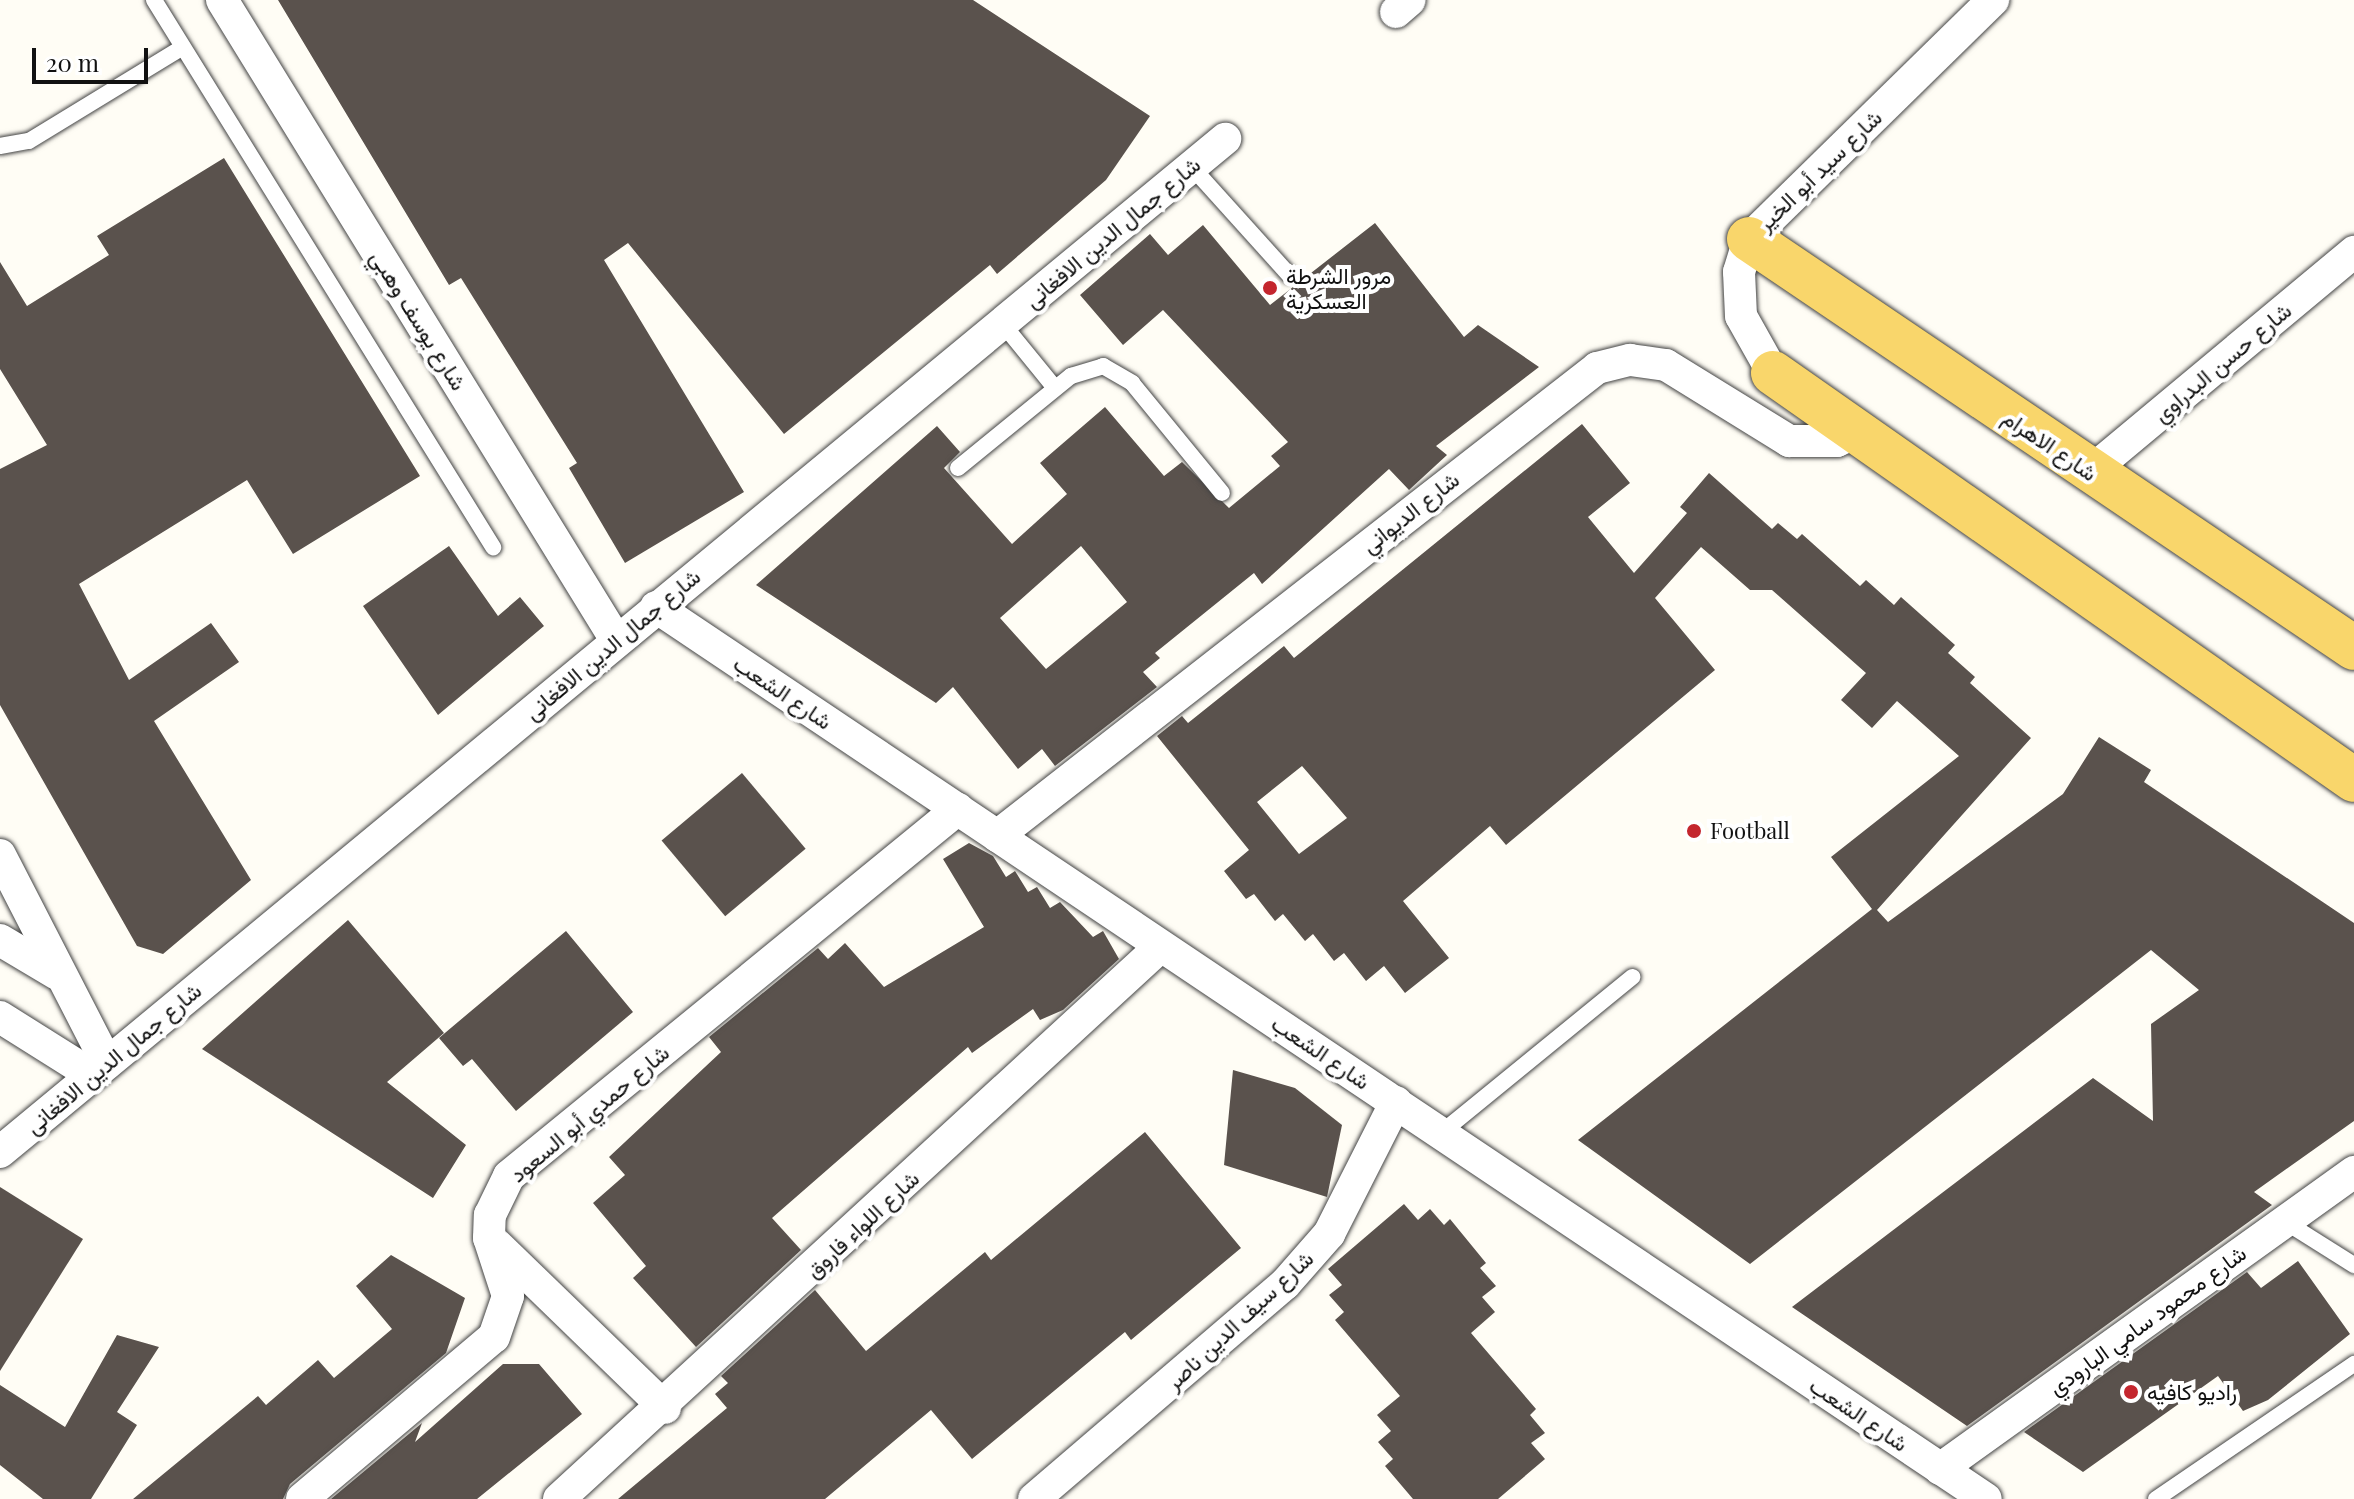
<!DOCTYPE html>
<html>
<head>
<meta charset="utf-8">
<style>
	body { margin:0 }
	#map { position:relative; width:2354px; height:1499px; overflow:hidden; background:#fffdf5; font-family:"Playfair Display",Vazirmatn,serif }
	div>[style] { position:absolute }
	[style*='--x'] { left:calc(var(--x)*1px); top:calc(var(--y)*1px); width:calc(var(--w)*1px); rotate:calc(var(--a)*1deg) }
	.building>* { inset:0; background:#5a524d; transform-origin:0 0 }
	.roads { filter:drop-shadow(0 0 2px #444) drop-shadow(0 0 2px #444) }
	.lane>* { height:16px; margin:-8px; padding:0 8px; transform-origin:8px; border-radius:8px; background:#fff }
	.street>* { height:32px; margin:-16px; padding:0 16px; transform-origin:16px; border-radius:16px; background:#fff }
	.primary>* { height:44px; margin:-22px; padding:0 22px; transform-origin:22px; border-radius:22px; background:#f9d66b }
	.dots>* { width:22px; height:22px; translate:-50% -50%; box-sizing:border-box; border:4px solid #fff; border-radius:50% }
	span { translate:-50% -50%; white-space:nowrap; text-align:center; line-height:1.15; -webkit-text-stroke:8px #fff; paint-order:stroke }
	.street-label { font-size:22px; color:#111 }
	.poi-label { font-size:22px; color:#111 }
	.left { translate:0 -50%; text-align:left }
	.scale { position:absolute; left:32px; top:48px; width:116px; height:36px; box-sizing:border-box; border:4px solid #111; border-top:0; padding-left:10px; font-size:24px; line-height:28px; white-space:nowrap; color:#111; -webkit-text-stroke:6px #fff; paint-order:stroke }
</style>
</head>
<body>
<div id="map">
	<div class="building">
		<i style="clip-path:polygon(278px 0,973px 0,1150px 116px,1106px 180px,997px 274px,990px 265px,784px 434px,628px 243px,604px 260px,744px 492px,625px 563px,569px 468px,577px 463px,461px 278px,449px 285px)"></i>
		<i style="clip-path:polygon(224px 158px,420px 476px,293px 554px,247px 480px,79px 584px,129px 680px,211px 623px,239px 662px,154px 721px,251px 880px,163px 954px,137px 946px,0 705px,0 469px,47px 445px,0 369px,0 262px,27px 306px,109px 255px,97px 236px)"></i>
		<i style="clip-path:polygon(evenodd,1375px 223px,1464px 337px,1478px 325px,1539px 367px,1436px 446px,1447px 455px,1409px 490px,1389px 469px,1262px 584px,1254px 573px,1155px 653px,1160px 658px,1143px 672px,1157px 687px,1055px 766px,1042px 749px,1018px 769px,953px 687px,936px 703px,756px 585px,937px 426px,960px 452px,944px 468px,1012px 544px,1067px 494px,1040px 463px,1105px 407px,1164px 476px,1182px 462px,1229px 508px,1280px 466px,1271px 456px,1288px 442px,1163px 310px,1123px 345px,1080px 295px,1150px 234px,1168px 255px,1203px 225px,1270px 305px,1375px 223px,1081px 546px,1127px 602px,1046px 669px,1000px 618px,1081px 546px)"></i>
		<i style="clip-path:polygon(evenodd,1582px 424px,1630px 483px,1588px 517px,1634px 573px,1687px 513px,1680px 507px,1709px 473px,1772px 529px,1778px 523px,1797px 539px,1802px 534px,1860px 586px,1866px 580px,1894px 605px,1901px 597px,1955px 645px,1948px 653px,1975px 677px,1970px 683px,2031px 738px,1877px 910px,1888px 922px,2063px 794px,2099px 737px,2151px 770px,2144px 782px,2354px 923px,2354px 1121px,2254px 1192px,2272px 1205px,1967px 1426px,1792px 1307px,2093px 1078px,2153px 1121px,2151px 1024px,2199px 990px,2151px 950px,1750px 1264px,1578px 1140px,1872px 909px,1831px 857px,1959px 756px,1897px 701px,1872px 728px,1841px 700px,1866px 673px,1772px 590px,1750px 590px,1701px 547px,1655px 598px,1715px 670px,1506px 845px,1490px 826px,1403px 901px,1449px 958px,1405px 993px,1384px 966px,1366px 981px,1344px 953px,1334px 961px,1313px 934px,1305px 941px,1283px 914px,1275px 921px,1254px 894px,1246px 899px,1224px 871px,1249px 850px,1157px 736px,1182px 716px,1188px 723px,1284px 646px,1294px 658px,1582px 424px,1302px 766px,1347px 818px,1299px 854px,1257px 802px,1302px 766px)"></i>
		<i style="clip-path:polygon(449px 546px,498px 616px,520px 597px,544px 626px,438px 715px,363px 606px)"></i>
		<i style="left:742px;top:773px;width:99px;height:105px;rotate:50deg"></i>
		<i style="clip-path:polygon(969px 843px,993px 856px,1006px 877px,1015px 871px,1028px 892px,1037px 887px,1050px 908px,1060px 902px,1093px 937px,1103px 931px,1119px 959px,1063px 1010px,1040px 1020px,1033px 1009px,972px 1053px,968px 1047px,772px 1218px,801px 1250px,696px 1347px,633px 1278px,646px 1266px,593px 1203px,625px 1175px,609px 1157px,721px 1052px,709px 1037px,818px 948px,828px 959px,845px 943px,884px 987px,984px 927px,943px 859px)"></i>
		<i style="clip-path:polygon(348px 920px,444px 1033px,387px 1082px,466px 1145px,433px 1198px,202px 1049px)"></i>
		<i style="clip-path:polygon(566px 931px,633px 1012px,516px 1111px,472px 1059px,463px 1066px,439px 1038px)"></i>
		<i style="clip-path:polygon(1233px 1070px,1295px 1088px,1342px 1125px,1327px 1197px,1224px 1165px)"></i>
		<i style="clip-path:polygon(1145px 1132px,1241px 1248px,1131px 1340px,1125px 1332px,972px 1459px,931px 1410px,825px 1499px,618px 1499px,727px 1408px,715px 1394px,728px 1383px,721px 1376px,815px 1290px,866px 1351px,985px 1252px,991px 1260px)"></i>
		<i style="clip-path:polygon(0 1187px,83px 1239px,0 1371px)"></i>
		<i style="clip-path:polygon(1404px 1204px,1418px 1220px,1430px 1209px,1444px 1225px,1450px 1219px,1486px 1263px,1480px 1268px,1496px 1286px,1482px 1297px,1495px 1312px,1471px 1333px,1536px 1409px,1530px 1415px,1545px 1433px,1531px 1443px,1545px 1459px,1498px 1499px,1413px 1499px,1385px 1466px,1393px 1459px,1378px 1442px,1391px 1431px,1377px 1415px,1400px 1396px,1335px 1320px,1344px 1312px,1329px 1295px,1342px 1285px,1328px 1269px)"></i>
		<i style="clip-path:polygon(391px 1255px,465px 1298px,446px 1353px,290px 1484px,283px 1499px,133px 1499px,258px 1396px,266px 1405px,318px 1360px,334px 1378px,392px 1329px,356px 1286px)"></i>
		<i style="clip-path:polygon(2298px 1261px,2350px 1334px,2268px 1400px,2243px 1411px,2218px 1376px,2083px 1472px,2024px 1432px,2247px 1272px,2261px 1288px)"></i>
		<i style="clip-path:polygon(117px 1335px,159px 1347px,117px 1412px,137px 1425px,91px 1499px,43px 1499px,0 1465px,0 1385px,65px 1427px)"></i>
		<i style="clip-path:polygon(503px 1364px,539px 1364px,582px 1414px,477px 1499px,331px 1499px,422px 1423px,415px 1442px)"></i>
	</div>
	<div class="roads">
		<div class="lane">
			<i style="--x:154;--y:0;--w:644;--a:58.21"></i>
			<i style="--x:0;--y:146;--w:29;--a:-10"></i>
			<i style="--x:29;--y:141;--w:180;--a:-31.4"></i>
			<i style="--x:1191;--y:166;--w:147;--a:48"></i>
			<i style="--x:1002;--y:323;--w:84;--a:50.8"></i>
			<i style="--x:958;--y:468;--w:146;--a:-39.2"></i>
			<i style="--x:1071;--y:376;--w:34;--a:-17"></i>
			<i style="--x:1103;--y:366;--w:34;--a:30"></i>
			<i style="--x:1132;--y:383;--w:142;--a:50.7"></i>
			<i style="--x:1441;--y:1133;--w:247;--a:-39.2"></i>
			<i style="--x:2284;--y:1221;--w:83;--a:32.2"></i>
			<i style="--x:2156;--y:1499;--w:240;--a:-34.3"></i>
		</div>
		<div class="street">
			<i style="--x:222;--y:0;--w:752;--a:58.38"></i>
			<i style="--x:1396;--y:12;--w:18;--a:-41"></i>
			<i style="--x:1773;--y:373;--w:65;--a:-119.3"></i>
			<i style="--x:1741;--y:316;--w:44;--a:-92.6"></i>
			<i style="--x:1739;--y:272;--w:34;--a:-73"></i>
			<i style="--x:1749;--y:239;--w:342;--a:-44.4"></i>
			<i style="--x:2090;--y:472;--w:344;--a:-39.8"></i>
			<i style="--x:656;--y:607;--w:1601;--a:33.85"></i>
			<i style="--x:997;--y:836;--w:761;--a:-37.95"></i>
			<i style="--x:1597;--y:368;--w:34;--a:-14"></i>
			<i style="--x:1630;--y:360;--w:36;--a:8"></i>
			<i style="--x:1666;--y:365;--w:145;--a:31.7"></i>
			<i style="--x:1789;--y:441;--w:48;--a:0"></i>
			<i style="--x:1837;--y:441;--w:23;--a:-25"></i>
			<i style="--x:0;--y:855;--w:234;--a:62.8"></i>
			<i style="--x:0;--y:940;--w:66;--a:30.8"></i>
			<i style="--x:0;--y:1017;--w:109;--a:32.2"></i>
			<i style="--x:0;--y:1152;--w:1590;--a:-39.59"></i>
			<i style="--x:497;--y:1245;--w:234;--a:44.1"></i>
			<i style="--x:1940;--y:1469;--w:510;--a:-35.66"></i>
			<i style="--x:302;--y:1499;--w:251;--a:-40.2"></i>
			<i style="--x:494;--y:1337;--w:43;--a:-71.1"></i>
			<i style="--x:508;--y:1296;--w:61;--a:-108.1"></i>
			<i style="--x:489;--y:1238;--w:23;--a:-88"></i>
			<i style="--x:490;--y:1215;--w:43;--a:-64"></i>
			<i style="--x:509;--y:1176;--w:580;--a:-39.26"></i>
			<i style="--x:559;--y:1499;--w:817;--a:-42.57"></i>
			<i style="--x:1034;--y:1499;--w:330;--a:-40.6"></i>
			<i style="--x:1285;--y:1284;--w:67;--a:-48.7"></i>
			<i style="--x:1329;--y:1234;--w:148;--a:-63.1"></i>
		</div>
		<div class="primary">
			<i style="--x:1749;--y:239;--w:730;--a:34.06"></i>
			<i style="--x:1773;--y:373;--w:709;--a:35.01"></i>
		</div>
	</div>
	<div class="dots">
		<i style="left:1270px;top:288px;background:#c4262e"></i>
		<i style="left:1694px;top:831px;background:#c4262e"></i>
		<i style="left:2131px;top:1392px;background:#c4262e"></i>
	</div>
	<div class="street-label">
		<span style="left:1819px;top:170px;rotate:-44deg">شارع سيد أبو الخير</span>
		<span style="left:1112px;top:232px;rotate:-40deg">شارع جمال الدين الافغانى</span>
		<span style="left:419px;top:320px;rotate:58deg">شارع يوسف وهبي</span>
		<span style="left:2222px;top:362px;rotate:-40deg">شارع حسن البدراوي</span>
		<span style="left:2050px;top:445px;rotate:34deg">شارع الاهرام</span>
		<span style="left:1410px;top:512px;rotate:-38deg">شارع الديواني</span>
		<span style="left:612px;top:644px;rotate:-40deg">شارع جمال الدين الافغانى</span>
		<span style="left:783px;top:692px;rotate:34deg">شارع الشعب</span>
		<span style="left:1321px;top:1052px;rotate:34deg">شارع الشعب</span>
		<span style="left:113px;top:1058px;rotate:-40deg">شارع جمال الدين الافغانى</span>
		<span style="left:589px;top:1113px;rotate:-40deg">شارع حمدي أبو السعود</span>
		<span style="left:862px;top:1224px;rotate:-43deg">شارع اللواء فاروق</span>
		<span style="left:1239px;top:1320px;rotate:-43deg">شارع سيف الدين ناصر</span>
		<span style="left:2147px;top:1320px;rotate:-36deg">شارع محمود سامي البارودي</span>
		<span style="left:1859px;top:1414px;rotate:34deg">شارع الشعب</span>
	</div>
	<div class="poi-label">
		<span class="left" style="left:1286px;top:288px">مرور الشرطة<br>العسكرية</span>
		<span class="left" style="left:1710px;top:831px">Football</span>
		<span class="left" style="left:2147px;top:1392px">راديو كافيه</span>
	</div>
	<div class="scale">20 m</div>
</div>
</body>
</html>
